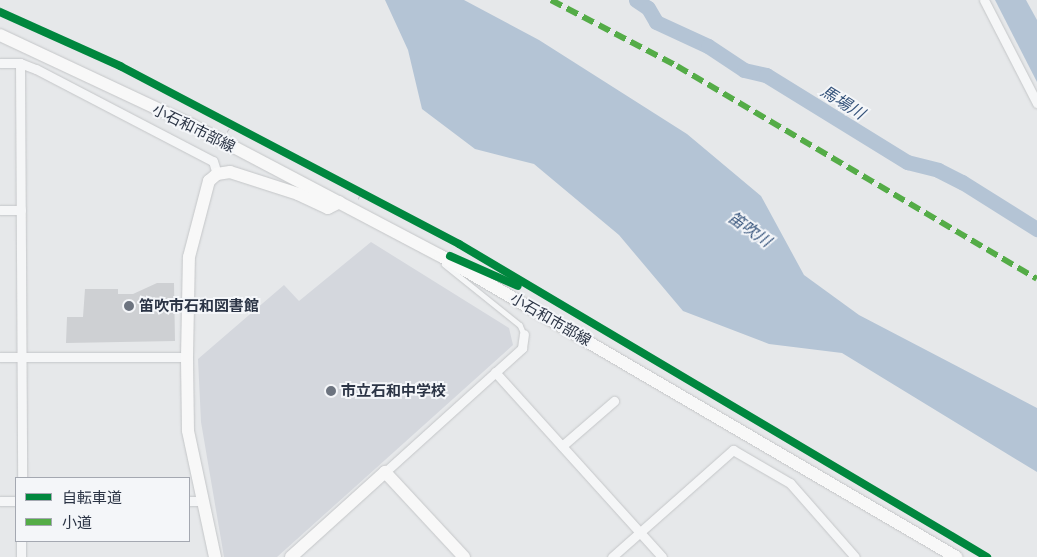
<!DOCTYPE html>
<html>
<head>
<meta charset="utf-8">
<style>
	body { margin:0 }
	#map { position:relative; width:1037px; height:557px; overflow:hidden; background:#e6e8ea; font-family:"Noto Sans","Noto Sans JP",sans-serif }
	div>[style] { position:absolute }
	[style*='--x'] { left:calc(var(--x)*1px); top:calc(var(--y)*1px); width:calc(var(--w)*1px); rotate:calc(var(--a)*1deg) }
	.built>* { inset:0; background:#d4d7dd }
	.water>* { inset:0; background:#b4c4d5 }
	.river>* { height:15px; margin:-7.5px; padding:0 7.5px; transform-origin:7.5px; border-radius:7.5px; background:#b4c4d5 }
	.building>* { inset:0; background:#ced0d3 }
	.path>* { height:1px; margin-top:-0.5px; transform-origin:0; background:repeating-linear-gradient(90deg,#c5c6ca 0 4px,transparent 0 8px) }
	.roads { filter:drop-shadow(0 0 1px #c4c6c8) drop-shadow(0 0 1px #c4c6c8) }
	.lane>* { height:4.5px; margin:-2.25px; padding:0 2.25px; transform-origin:2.25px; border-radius:2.25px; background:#f5f6f7 }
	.street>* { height:9px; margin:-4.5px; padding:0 4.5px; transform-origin:4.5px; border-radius:4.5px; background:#f5f6f7 }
	.secondary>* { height:12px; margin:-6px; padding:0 6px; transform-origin:6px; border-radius:6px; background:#f8f8f8 }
	.quiet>* { height:6px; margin-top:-3px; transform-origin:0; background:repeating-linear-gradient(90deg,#54ac47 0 12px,transparent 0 18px) }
	.cycleway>* { height:8px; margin:-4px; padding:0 4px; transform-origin:4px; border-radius:4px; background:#00873e }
	.dots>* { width:14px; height:14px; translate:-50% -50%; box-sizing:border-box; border:2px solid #f4f6f9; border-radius:50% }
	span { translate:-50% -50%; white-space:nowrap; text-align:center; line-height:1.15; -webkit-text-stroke:4px #f4f6f9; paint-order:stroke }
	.street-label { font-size:15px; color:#2b3445 }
	.poi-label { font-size:15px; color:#2b3445; font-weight:700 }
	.left { translate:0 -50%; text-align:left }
	.water-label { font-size:16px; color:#34527a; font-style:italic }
	.legend { position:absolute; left:15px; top:477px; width:175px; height:65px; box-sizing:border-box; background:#f4f6f9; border:1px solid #a4a8b1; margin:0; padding:6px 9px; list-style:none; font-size:15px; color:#2b3445 }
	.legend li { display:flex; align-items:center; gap:10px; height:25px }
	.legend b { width:25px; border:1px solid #a4a8b1 }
</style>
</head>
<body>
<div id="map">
	<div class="built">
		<i style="clip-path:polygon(371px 242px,509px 328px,513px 345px,277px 557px,224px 557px,201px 422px,198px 359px,284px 285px,299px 301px)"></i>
	</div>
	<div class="water">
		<i style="clip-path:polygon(385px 0,464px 0,539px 40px,687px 134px,761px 196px,804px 275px,859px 315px,1037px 408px,1037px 472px,842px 353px,769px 344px,683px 311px,619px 235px,534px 164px,475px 149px,422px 109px,408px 50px)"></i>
		<i style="clip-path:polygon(995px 0,1026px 0,1037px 20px,1037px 82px)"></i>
	</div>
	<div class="river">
		<i style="--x:636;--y:0;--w:14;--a:34"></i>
		<i style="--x:648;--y:8;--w:16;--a:60"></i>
		<i style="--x:656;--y:22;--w:57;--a:24.8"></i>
		<i style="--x:708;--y:46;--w:43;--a:33.7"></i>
		<i style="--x:744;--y:70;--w:23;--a:13"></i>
		<i style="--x:766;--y:75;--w:166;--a:31.7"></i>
		<i style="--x:907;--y:162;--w:32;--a:14"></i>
		<i style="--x:938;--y:170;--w:27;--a:27"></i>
		<i style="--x:962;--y:182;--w:89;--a:32.1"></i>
	</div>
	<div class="building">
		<i style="clip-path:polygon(157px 283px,174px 283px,175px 341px,66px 343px,67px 317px,83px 317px,85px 289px,118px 289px,118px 294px,133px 294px)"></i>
	</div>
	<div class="path">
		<i style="--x:227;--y:132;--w:9;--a:-58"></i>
		<i style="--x:358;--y:199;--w:7;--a:-63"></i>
	</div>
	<div class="roads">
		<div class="lane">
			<i style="--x:444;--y:264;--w:97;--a:38.8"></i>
			<i style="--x:520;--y:325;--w:10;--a:66"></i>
		</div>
		<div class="street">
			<i style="--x:984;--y:0;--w:116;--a:62.8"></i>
			<i style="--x:0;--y:63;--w:20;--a:0"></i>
			<i style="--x:20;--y:63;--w:17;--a:21"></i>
			<i style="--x:36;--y:69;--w:199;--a:27.5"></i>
			<i style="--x:213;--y:161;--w:14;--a:73"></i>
			<i style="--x:20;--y:63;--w:415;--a:89.7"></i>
			<i style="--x:0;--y:210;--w:21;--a:0"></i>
			<i style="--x:0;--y:357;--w:187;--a:0"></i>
			<i style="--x:495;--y:372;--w:249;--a:47.9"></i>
			<i style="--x:562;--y:446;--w:69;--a:-40.9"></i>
			<i style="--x:385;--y:472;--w:185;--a:-42.1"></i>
			<i style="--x:522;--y:348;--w:14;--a:-82"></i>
			<i style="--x:0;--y:501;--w:16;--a:0"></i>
			<i style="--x:189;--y:501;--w:13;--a:0"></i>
			<i style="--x:21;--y:557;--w:16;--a:-90"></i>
			<i style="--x:612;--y:557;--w:162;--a:-41.5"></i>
			<i style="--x:733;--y:450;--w:66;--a:30.1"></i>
			<i style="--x:790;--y:483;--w:98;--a:48.7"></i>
		</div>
		<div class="secondary">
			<i style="--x:0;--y:35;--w:214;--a:25.1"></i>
			<i style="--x:194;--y:126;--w:279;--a:27.8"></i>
			<i style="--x:441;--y:256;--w:597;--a:30.3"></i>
			<i style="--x:215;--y:557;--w:129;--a:-102.1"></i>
			<i style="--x:188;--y:431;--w:74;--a:-90.8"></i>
			<i style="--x:187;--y:357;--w:100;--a:-88.9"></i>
			<i style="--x:189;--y:257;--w:79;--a:-75.3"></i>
			<i style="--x:209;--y:181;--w:11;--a:-41"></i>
			<i style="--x:217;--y:174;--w:13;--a:-9"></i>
			<i style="--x:230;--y:172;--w:71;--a:17.9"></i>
			<i style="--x:298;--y:194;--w:33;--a:25"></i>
			<i style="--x:328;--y:208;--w:13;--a:-27"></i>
			<i style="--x:291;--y:557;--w:127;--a:-42.1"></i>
			<i style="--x:385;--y:472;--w:116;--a:47.1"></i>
		</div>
	</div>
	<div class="quiet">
		<i style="--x:551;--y:0;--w:142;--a:27.6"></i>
		<i style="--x:677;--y:66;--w:418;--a:30.6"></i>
	</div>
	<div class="cycleway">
		<i style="--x:0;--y:12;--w:132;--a:24.2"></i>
		<i style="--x:120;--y:66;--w:383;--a:27.7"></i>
		<i style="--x:459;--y:244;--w:614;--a:30.66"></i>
		<i style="--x:450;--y:256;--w:74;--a:23.8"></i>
	</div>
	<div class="dots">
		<i style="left:129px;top:306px;background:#6c737f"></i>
		<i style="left:331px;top:391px;background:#6c737f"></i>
	</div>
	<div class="street-label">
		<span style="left:194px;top:128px;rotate:26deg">小石和市部線</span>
		<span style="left:551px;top:319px;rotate:30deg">小石和市部線</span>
	</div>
	<div class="poi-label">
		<span class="left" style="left:139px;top:306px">笛吹市石和図書館</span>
		<span class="left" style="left:341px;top:391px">市立石和中学校</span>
	</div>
	<div class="water-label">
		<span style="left:843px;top:102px;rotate:32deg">馬場川</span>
		<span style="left:750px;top:229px;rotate:35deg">笛吹川</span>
	</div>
	<ul class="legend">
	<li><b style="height:6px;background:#00873e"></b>自転車道</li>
	<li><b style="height:6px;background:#54ac47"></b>小道</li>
	</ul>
</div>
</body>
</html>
